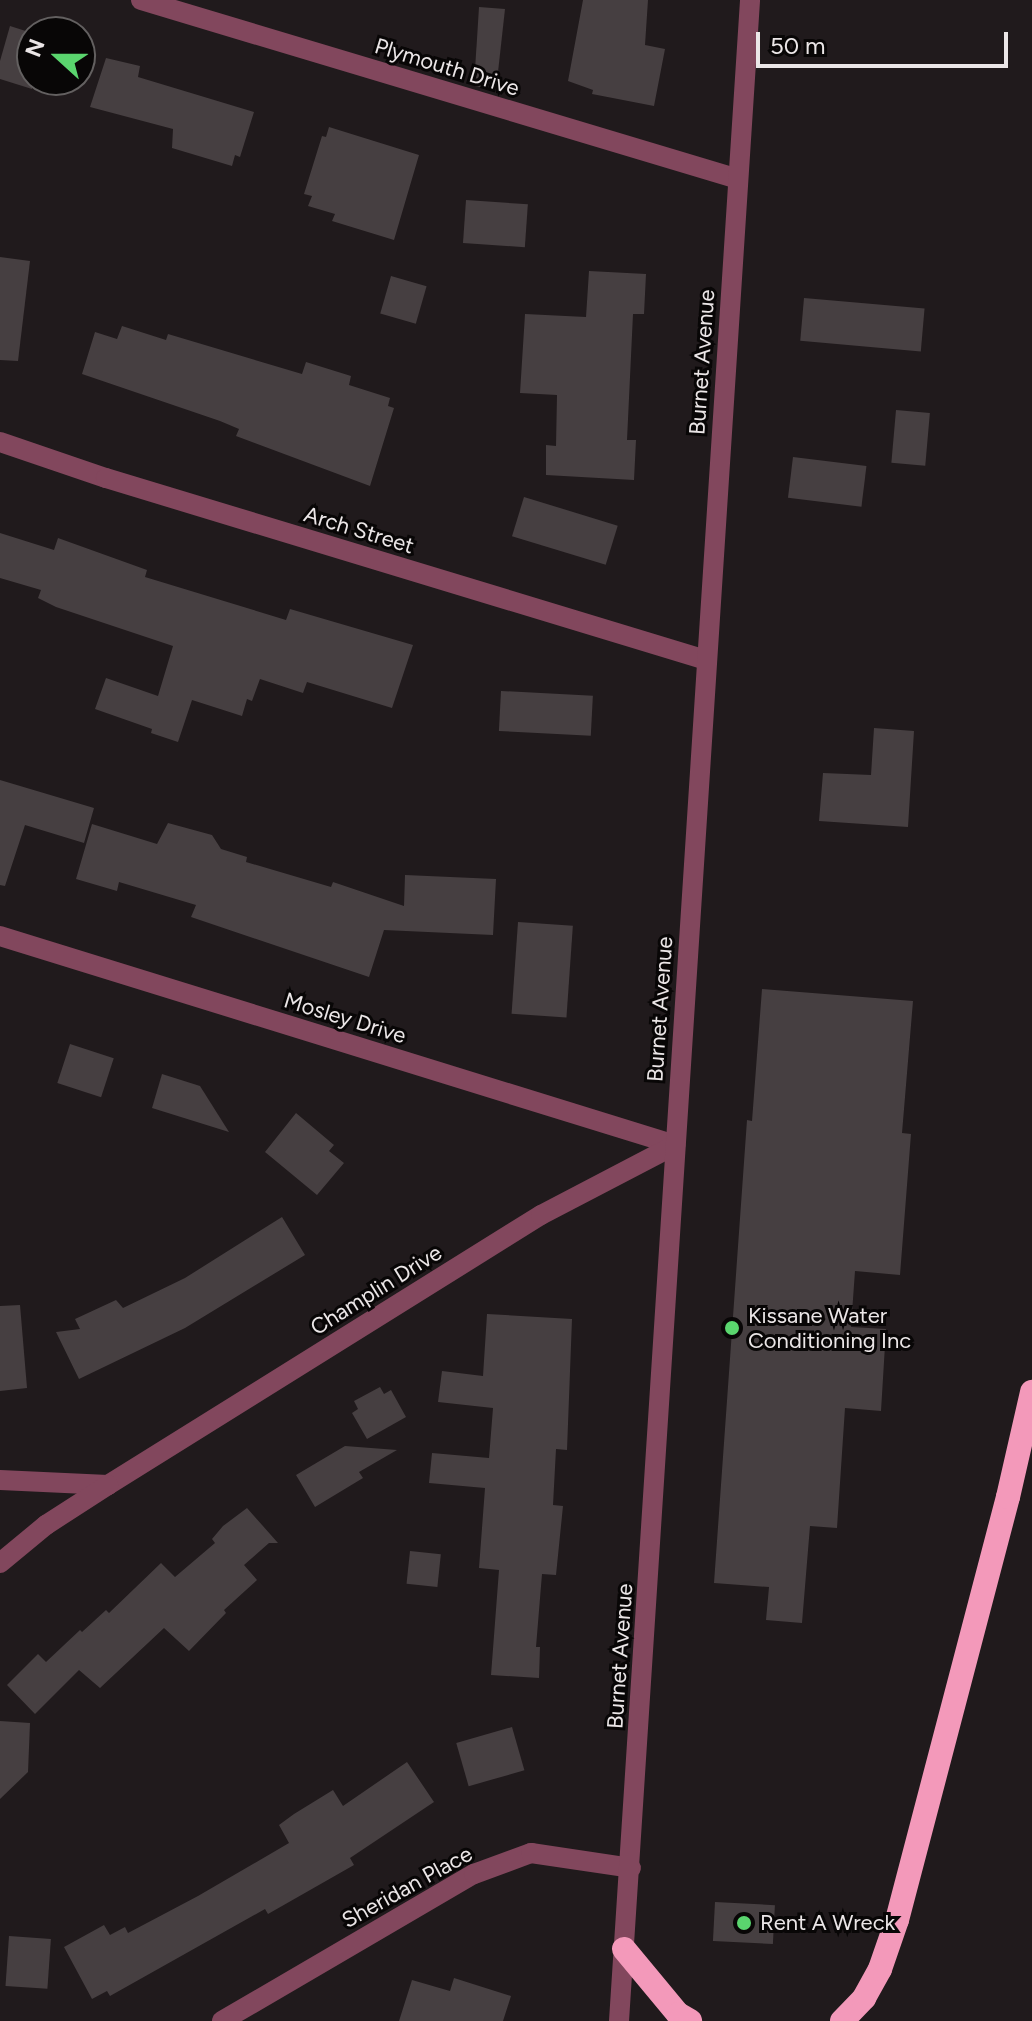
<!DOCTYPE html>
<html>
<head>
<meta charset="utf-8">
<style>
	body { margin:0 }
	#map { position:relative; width:1032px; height:2021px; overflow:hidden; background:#201a1c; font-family:Figtree,sans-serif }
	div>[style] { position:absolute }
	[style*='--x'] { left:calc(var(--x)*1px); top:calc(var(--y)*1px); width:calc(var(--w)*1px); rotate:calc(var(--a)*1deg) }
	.building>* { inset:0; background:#463f41; transform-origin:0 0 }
	.minor>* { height:20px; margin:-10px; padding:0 10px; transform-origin:10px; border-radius:10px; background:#82475d }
	.highway>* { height:24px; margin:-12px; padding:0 12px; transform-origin:12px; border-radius:12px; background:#f399ba }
	.dots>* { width:22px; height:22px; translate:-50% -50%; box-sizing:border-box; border:4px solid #080606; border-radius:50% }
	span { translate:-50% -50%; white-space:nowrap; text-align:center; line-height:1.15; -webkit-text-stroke:6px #080606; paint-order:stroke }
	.street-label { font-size:22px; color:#ebe6e7 }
	.poi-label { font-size:22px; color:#ebe6e7 }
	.left { translate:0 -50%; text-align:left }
	.north { position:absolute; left:16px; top:16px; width:80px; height:80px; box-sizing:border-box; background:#080606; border:2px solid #636060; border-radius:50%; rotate:291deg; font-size:22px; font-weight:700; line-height:32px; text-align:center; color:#ebe6e7 }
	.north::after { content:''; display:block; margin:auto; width:28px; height:36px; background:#5ad56e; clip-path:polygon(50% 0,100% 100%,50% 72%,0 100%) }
	.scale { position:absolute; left:756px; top:32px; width:252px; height:36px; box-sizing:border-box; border:4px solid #ebe6e7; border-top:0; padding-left:10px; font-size:24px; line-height:28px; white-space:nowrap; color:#ebe6e7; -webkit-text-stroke:6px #080606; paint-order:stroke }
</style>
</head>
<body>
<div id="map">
	<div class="building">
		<i style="clip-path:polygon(583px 0,648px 0,645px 45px,665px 49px,654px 106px,592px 94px,593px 90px,568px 81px)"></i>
		<i style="clip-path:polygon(479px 7px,505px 9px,496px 90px,474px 86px)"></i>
		<i style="clip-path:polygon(10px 26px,32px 33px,32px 89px,0 79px,0 61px)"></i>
		<i style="clip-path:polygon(106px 58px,140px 66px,138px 77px,254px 112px,240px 157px,235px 155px,232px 166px,172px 148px,173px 129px,90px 107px)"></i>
		<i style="clip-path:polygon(329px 127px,419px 155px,394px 240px,332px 221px,335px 214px,308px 206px,312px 196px,304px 194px,322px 136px,326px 137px)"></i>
		<i style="left:466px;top:200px;width:62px;height:43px;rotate:4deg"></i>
		<i style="clip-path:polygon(0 257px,30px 261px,18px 361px,0 360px)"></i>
		<i style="clip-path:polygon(589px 271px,646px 274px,644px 314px,633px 314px,627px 440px,636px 440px,634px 480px,546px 475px,546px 445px,556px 446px,557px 395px,520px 393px,525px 314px,586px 317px)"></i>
		<i style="left:391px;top:276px;width:37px;height:39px;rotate:16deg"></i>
		<i style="left:804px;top:298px;width:121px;height:43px;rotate:5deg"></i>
		<i style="clip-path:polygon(122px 326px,166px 340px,168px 334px,302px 374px,306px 362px,351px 376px,349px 385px,390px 398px,388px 406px,394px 408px,370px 486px,236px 436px,239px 429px,220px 421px,82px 374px,95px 332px,117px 339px)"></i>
		<i style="left:896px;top:410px;width:34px;height:53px;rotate:5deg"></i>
		<i style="left:793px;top:457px;width:74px;height:41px;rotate:7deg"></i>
		<i style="left:524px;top:497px;width:98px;height:41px;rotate:17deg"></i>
		<i style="clip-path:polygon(0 533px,54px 550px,58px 538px,147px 570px,145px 577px,286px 620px,290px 609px,413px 645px,392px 708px,307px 682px,303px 693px,260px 679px,252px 701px,247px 699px,242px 716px,192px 700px,178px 742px,151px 733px,152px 729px,95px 709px,106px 678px,158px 696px,173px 646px,56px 607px,38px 598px,41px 590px,0 578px)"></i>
		<i style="left:501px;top:691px;width:92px;height:40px;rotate:3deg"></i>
		<i style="clip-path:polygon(874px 728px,914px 731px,908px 827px,819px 821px,823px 773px,871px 775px)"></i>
		<i style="clip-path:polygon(0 780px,94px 808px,84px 843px,25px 825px,5px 886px,0 885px)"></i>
		<i style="clip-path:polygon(168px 823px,212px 835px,221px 849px,247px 857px,246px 862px,331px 887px,333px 882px,404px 906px,405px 875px,496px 879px,493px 935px,384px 930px,369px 977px,191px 917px,196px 905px,119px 882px,117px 891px,76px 879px,92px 824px,157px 844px)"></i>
		<i style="left:518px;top:922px;width:55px;height:92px;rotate:4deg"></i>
		<i style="clip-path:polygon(762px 989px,913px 1001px,902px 1133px,911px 1134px,900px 1275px,855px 1271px,851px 1327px,886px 1329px,881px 1411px,845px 1408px,837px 1528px,810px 1526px,802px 1623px,766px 1620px,769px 1587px,714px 1583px,747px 1120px,752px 1121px)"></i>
		<i style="left:70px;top:1044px;width:46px;height:41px;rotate:18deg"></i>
		<i style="clip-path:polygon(162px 1074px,200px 1086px,229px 1132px,152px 1108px)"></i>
		<i style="clip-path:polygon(296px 1113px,334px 1145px,329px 1151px,344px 1163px,317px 1195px,265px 1152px)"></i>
		<i style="clip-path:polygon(282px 1217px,305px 1255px,185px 1328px,79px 1379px,56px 1332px,80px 1329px,75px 1319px,116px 1300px,123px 1308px,185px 1278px)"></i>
		<i style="clip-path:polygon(20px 1305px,27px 1388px,0 1391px,0 1306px)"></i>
		<i style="clip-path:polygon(487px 1314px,572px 1319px,567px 1450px,556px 1449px,553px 1505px,563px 1506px,556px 1575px,542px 1574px,536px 1647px,540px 1647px,539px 1678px,491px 1675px,499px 1570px,479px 1568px,485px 1488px,429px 1483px,432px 1453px,489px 1458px,493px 1408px,438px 1402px,442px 1371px,483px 1376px)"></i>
		<i style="clip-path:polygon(380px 1387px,384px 1394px,391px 1390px,406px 1417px,367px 1439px,352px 1413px,358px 1409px,354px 1401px)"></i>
		<i style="clip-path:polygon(345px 1446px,397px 1450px,359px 1472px,363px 1478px,315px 1507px,296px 1475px)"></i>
		<i style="clip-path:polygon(247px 1508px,278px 1543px,269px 1543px,244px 1565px,257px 1580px,224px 1610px,226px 1613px,189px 1651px,164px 1628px,100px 1688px,79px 1670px,35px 1714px,7px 1685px,38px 1654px,46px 1662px,80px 1630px,82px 1632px,106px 1610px,109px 1613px,161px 1563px,175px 1577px,215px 1543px,212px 1539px,223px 1526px)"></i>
		<i style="left:410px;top:1551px;width:31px;height:33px;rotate:6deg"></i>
		<i style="clip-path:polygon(0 1721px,30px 1723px,28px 1772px,0 1799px)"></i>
		<i style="left:512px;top:1727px;width:45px;height:58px;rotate:74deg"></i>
		<i style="clip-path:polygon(407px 1762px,434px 1802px,350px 1858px,354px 1865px,268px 1914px,265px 1909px,110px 1996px,107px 1991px,92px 1999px,64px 1947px,104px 1925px,110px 1935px,125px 1927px,128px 1933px,198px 1896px,289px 1843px,279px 1825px,294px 1814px,333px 1790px,343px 1806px)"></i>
		<i style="left:715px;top:1902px;width:60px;height:39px;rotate:3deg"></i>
		<i style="left:9px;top:1936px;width:42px;height:50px;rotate:4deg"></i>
		<i style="clip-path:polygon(454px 1978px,511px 1996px,503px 2021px,399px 2021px,412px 1980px,450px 1991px)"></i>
	</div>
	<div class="minor">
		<i style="--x:141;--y:0;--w:623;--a:16.69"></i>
		<i style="--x:0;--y:442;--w:112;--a:18.8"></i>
		<i style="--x:106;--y:478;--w:627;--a:16.87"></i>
		<i style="--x:0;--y:936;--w:707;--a:17.2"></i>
		<i style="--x:0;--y:1480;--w:108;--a:2.7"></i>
		<i style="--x:108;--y:1485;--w:510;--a:-31.95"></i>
		<i style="--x:541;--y:1215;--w:151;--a:-27.6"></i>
		<i style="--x:0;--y:1563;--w:60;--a:-39.6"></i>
		<i style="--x:46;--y:1525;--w:74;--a:-32.8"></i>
		<i style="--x:222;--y:2021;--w:292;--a:-30.3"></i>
		<i style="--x:474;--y:1874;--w:61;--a:-20.2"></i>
		<i style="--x:531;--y:1853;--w:101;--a:8.5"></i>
		<i style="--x:619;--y:2021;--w:2025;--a:-86.29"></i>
	</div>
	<div class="highway">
		<i style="--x:624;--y:1949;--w:85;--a:50.3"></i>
		<i style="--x:678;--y:2014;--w:14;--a:30"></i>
		<i style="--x:842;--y:2021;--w:32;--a:-46"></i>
		<i style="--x:864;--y:1998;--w:33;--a:-61"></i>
		<i style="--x:880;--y:1969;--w:52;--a:-70.9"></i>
		<i style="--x:897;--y:1920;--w:437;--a:-75.3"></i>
		<i style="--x:1008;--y:1497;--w:108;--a:-77.1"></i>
	</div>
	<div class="dots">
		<i style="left:732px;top:1328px;background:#5ad56e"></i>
		<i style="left:744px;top:1923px;background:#5ad56e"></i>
	</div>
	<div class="street-label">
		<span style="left:447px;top:67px;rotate:17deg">Plymouth Drive</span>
		<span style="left:702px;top:362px;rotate:-86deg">Burnet Avenue</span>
		<span style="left:359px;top:530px;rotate:17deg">Arch Street</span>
		<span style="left:660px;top:1009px;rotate:-86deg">Burnet Avenue</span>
		<span style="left:345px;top:1018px;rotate:17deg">Mosley Drive</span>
		<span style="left:376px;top:1290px;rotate:-32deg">Champlin Drive</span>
		<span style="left:620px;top:1656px;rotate:-86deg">Burnet Avenue</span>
		<span style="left:407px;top:1887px;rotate:-29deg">Sheridan Place</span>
	</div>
	<div class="poi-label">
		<span class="left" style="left:748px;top:1328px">Kissane Water<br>Conditioning Inc</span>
		<span class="left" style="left:760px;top:1923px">Rent A Wreck</span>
	</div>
	<div class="north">N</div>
	<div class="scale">50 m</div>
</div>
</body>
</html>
